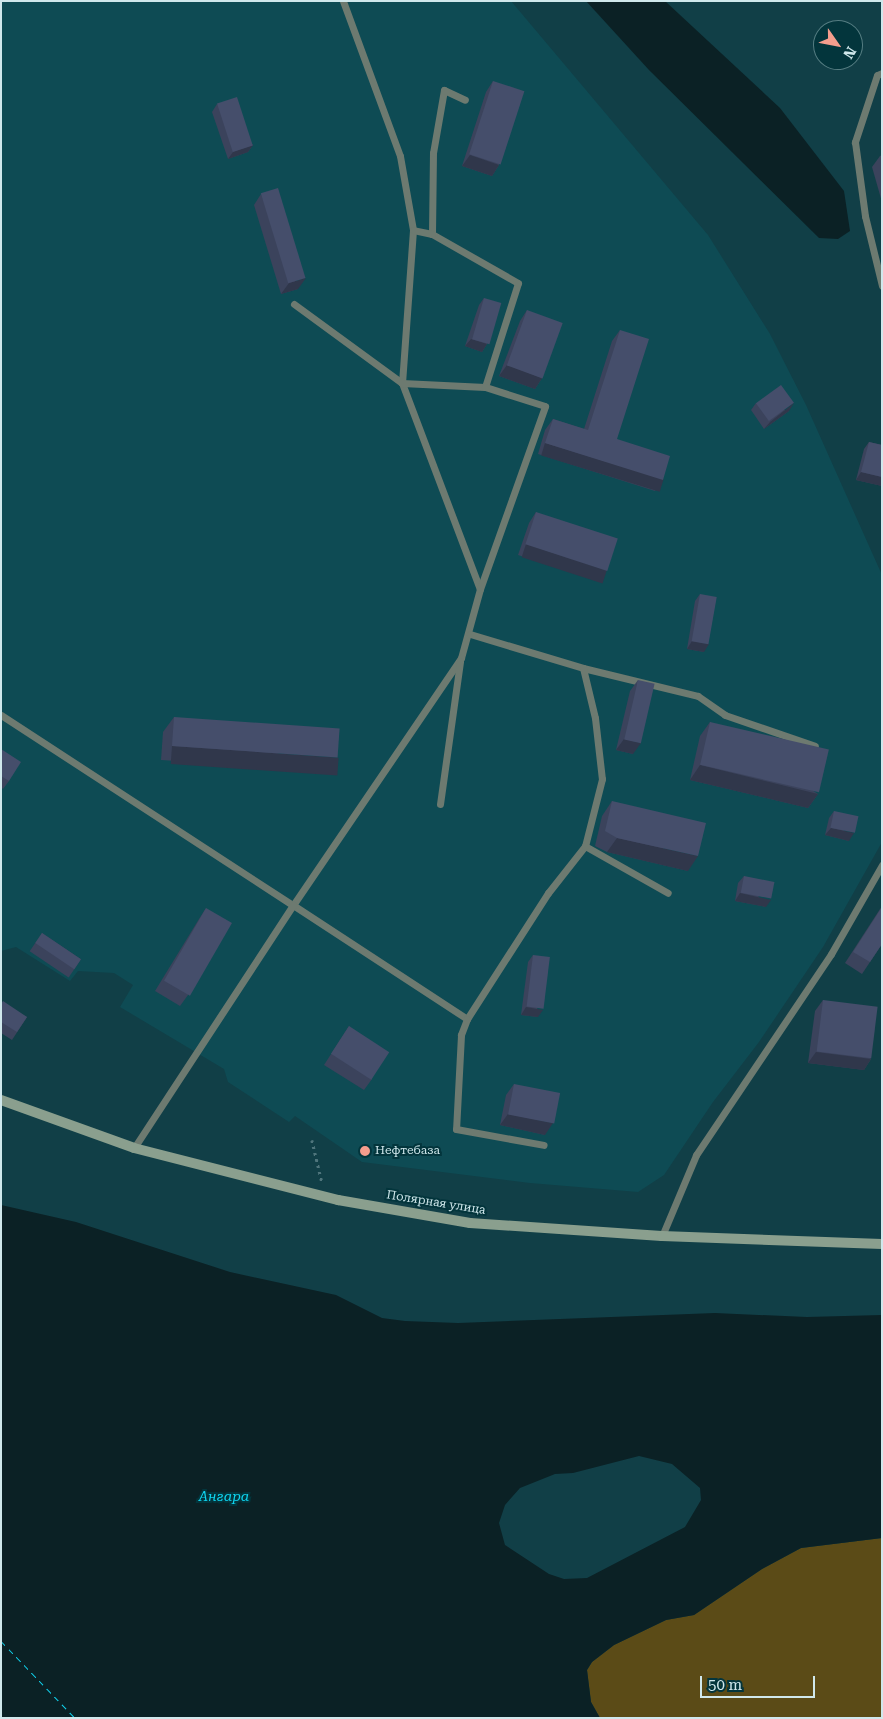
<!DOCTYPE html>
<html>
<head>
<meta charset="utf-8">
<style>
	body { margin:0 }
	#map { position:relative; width:883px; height:1719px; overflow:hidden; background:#113f47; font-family:"Roboto Serif",serif }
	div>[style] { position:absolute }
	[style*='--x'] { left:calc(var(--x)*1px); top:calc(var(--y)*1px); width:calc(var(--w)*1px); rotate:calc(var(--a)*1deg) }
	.built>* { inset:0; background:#0e4b54 }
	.green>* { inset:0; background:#5b4b17 }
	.water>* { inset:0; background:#0b2125 }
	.ferry>* { height:1px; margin-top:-0.5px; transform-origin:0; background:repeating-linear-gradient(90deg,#0fd5f0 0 6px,transparent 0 11px) }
	.path>* { height:2.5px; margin-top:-1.25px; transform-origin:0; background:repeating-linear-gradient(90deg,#4f757c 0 2.5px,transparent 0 6.5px) }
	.service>* { height:7px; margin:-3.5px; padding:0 3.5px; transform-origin:3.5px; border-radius:3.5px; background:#6d7a70 }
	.secondary>* { height:10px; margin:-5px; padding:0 5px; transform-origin:5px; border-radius:5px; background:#8a9f8e }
	.wall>* { inset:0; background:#3b435c; transform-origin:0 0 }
	.shaded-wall>* { inset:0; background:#30374b; transform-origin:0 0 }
	.building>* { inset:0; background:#454e6b; transform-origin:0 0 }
	.dots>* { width:14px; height:14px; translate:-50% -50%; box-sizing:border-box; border:2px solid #03353c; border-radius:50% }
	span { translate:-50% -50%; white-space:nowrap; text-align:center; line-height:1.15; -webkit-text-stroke:4px #03353c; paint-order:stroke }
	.poi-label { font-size:12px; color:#d0e8ec }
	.left { translate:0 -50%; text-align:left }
	.street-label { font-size:12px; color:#d0e8ec }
	.water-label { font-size:14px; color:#0fd5f0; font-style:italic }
	.frame { position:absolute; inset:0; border:2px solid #d0e8ec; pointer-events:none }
	.north { position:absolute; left:813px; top:20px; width:50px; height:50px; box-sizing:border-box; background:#03353c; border:1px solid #557d82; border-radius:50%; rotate:123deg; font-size:14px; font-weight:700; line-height:20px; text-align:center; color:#d0e8ec }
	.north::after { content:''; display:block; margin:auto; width:18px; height:22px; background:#f59d8d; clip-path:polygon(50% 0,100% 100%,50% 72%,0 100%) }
	.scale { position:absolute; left:700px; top:1676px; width:115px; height:22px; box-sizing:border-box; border:2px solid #d0e8ec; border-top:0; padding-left:6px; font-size:15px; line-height:18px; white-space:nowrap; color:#d0e8ec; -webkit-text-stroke:4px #03353c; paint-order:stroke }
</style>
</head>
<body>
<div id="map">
	<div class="built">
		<i style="clip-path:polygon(1px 1px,511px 1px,708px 235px,770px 334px,806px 405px,882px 575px,882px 842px,823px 947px,759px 1042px,713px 1102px,664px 1175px,638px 1192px,530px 1183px,362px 1162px,295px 1116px,289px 1122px,228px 1082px,224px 1069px,120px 1007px,133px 985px,114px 973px,78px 971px,70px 981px,16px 947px,1px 951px)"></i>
	</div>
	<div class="green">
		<i style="clip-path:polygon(882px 1538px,882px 1718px,600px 1718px,591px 1702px,587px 1670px,592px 1662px,614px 1645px,666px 1620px,694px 1615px,762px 1569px,801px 1548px)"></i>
	</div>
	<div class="water">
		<i style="clip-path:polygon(586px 1px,665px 1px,780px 108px,844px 191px,850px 231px,838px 239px,819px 238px,649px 70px)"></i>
		<i style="clip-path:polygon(evenodd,1px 1205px,76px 1222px,230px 1272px,336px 1295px,382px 1318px,405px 1321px,458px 1323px,715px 1313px,807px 1317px,882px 1315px,882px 1538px,801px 1548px,762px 1569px,694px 1615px,666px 1620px,614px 1645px,592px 1662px,587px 1670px,591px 1702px,600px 1718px,1px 1718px,1px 1205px,639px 1456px,672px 1464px,700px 1488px,701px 1500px,685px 1527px,587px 1578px,564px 1579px,549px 1574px,505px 1545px,499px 1523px,505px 1505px,520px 1488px,555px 1474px,573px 1473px,639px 1456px)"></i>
	</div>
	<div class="ferry">
		<i style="--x:1;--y:1641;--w:107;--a:46.1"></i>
	</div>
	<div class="path">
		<i style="--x:312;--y:1140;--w:43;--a:76.6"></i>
	</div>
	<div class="service">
		<i style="--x:343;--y:1;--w:165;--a:69.8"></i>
		<i style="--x:400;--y:156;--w:75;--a:80"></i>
		<i style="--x:413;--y:230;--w:153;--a:94.1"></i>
		<i style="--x:402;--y:383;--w:220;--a:69.3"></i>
		<i style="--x:480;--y:589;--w:72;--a:105.4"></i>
		<i style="--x:461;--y:658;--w:299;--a:124.2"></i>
		<i style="--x:293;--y:905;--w:208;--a:33.2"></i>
		<i style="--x:467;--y:1019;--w:150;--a:-57.3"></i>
		<i style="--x:548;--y:893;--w:60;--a:-51.8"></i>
		<i style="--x:585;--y:846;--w:95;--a:29.5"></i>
		<i style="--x:882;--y:73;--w:5;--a:158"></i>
		<i style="--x:877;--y:75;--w:71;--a:108.2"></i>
		<i style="--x:855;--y:142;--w:75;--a:82.3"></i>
		<i style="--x:865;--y:216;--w:72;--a:76.3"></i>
		<i style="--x:432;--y:234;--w:81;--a:-89.3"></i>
		<i style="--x:433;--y:153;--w:64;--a:-80.1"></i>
		<i style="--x:444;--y:90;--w:23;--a:25"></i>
		<i style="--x:294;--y:304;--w:134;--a:36.2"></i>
		<i style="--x:402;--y:383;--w:83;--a:2.8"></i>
		<i style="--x:485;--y:387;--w:109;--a:-72.4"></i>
		<i style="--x:518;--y:283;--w:99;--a:-150.3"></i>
		<i style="--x:432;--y:234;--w:19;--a:-168"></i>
		<i style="--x:480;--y:589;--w:194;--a:-70.4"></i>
		<i style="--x:545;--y:406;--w:63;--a:-162.4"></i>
		<i style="--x:470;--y:634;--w:118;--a:16.7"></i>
		<i style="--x:583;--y:668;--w:118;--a:13.7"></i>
		<i style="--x:698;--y:696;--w:33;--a:35"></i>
		<i style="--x:725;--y:715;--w:95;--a:19"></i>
		<i style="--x:583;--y:668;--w:51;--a:76.5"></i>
		<i style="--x:595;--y:718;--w:61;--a:83.5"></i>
		<i style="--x:602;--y:779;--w:69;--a:104.2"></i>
		<i style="--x:1;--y:715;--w:348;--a:33.1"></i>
		<i style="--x:293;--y:905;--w:290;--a:123.2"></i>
		<i style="--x:440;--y:804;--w:144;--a:-82"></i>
		<i style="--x:467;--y:1019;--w:17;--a:111"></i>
		<i style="--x:461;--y:1035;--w:94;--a:93"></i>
		<i style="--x:456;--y:1129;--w:89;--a:10.3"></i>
		<i style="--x:662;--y:1236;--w:88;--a:-67.2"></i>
		<i style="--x:696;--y:1155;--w:242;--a:-56.1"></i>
		<i style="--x:831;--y:954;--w:103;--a:-60.2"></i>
	</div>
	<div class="secondary">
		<i style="--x:1;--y:1100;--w:141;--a:19.8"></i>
		<i style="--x:134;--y:1148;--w:211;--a:14.3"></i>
		<i style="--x:338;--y:1200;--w:134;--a:9.9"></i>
		<i style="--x:470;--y:1223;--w:192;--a:3.9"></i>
		<i style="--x:662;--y:1236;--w:220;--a:2.1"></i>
	</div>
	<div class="wall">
		<i style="clip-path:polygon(493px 81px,499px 165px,492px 176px,462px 166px,486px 92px)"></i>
		<i style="clip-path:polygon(217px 104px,253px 145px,248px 152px,228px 159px,212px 112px)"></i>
		<i style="clip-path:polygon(882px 155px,882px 202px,872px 167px,880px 156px)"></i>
		<i style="clip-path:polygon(261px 194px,298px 289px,281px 294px,254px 205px)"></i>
		<i style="clip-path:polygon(484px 298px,487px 344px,482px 352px,465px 346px,479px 305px)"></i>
		<i style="clip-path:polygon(527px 310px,542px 378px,535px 389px,499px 376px,520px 321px)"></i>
		<i style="clip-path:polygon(620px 330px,617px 439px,663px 480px,655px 491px,538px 454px,545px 430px,553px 419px,584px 429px,612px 341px)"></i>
		<i style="clip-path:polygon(756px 403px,789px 411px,764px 429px,751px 410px)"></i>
		<i style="clip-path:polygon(869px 442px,882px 445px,882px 486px,856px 480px,864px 449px)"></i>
		<i style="clip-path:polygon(536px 512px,599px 581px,518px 555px,529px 523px)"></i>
		<i style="clip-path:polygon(700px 594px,704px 652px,687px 649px,695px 601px)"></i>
		<i style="clip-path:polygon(638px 680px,633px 754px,616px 750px,630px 691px)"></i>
		<i style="clip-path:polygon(174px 717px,328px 771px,161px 760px,163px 732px)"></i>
		<i style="clip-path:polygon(710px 722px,818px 794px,808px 808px,690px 780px,700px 736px)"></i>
		<i style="clip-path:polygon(1px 749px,9px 781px,3px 789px,1px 787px)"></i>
		<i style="clip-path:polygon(612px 801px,688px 871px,607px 852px,595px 846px,602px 816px)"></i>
		<i style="clip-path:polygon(834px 811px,849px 841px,825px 835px,829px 818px)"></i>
		<i style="clip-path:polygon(744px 876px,766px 907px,735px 901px,738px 883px)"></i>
		<i style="clip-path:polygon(882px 906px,882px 944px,862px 974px,845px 963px)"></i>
		<i style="clip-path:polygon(206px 908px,188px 995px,180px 1006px,155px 991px,199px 919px)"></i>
		<i style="left:42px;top:933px;width:47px;height:22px;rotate:34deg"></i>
		<i style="clip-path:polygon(533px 955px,538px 1017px,521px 1015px,528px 962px)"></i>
		<i style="clip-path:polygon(823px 1000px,871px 1059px,864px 1070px,808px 1063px,815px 1011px)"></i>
		<i style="clip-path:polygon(1px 1004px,27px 1017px,12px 1040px,1px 1033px)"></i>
		<i style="clip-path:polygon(349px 1026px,372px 1079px,364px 1090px,324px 1065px)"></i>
		<i style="clip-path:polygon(514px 1084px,545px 1135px,500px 1125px,506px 1095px)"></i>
	</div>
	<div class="shaded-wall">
		<i style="clip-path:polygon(253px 145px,248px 152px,228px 159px,233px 152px)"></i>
		<i style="clip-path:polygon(470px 155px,499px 165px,492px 176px,462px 166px)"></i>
		<i style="clip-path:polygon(306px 278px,298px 289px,281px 294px,289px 283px)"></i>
		<i style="clip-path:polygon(471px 339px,487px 344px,482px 352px,465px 346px)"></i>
		<i style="clip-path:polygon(507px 365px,542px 378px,535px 389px,499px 376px)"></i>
		<i style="clip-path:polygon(794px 403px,789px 411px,764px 429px,770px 422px)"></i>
		<i style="left:545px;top:443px;width:124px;height:13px;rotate:17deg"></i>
		<i style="clip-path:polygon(861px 472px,882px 477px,882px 486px,856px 480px)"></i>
		<i style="left:526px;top:544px;width:85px;height:14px;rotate:18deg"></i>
		<i style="clip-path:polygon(692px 641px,709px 644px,704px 652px,687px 649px)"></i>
		<i style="clip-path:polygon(624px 739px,641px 743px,633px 754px,616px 750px)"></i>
		<i style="left:172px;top:746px;width:167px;height:18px;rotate:4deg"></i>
		<i style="clip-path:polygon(700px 765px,818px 794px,808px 808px,690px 780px)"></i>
		<i style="clip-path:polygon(831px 828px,854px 833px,849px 841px,825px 835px)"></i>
		<i style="clip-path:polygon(617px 838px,698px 856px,688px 871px,607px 852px)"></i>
		<i style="clip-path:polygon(740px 893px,771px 900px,766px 907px,735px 901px)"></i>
		<i style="clip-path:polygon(526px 1007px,543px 1010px,538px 1017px,521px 1015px)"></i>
		<i style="clip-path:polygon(816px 1052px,871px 1059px,864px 1070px,808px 1063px)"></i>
		<i style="clip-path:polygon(508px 1114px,553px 1123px,545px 1135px,500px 1125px)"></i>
	</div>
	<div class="building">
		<i style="left:493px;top:81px;width:33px;height:77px;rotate:18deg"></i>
		<i style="left:237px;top:97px;width:51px;height:21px;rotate:72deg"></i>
		<i style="left:278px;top:188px;width:94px;height:18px;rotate:73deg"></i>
		<i style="left:484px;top:298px;width:18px;height:43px;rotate:16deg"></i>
		<i style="left:527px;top:310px;width:38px;height:59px;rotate:20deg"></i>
		<i style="clip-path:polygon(620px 330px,649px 339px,617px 439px,670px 456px,663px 480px,545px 443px,553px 419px,588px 430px)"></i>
		<i style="left:781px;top:385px;width:22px;height:31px;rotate:54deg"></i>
		<i style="clip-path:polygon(869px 442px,882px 445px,882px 477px,861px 472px)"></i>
		<i style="left:536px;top:512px;width:86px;height:34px;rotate:18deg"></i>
		<i style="left:700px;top:594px;width:17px;height:48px;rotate:10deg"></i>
		<i style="left:638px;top:680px;width:17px;height:61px;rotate:13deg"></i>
		<i style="left:174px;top:717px;width:166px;height:29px;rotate:4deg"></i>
		<i style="left:710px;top:722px;width:122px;height:44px;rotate:13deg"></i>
		<i style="clip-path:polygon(1px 749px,21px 762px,9px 781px,1px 776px)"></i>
		<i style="clip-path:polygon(612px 801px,706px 823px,698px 856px,617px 838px,605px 831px)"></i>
		<i style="left:834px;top:811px;width:25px;height:17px;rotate:12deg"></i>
		<i style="left:744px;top:876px;width:31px;height:17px;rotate:11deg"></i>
		<i style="clip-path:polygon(882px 907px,882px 944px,870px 962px,853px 952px)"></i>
		<i style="left:206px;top:908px;width:30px;height:84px;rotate:30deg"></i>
		<i style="left:42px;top:933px;width:47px;height:12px;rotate:34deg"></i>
		<i style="left:533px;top:955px;width:17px;height:52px;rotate:7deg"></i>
		<i style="left:823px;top:1000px;width:55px;height:52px;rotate:7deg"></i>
		<i style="clip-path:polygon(3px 1001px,27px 1017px,17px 1032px,1px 1022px,1px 1004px)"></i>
		<i style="left:349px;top:1026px;width:48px;height:33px;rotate:33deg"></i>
		<i style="left:514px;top:1084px;width:47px;height:31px;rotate:11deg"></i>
	</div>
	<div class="dots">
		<i style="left:365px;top:1151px;background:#f59d8d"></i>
	</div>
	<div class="poi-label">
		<span class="left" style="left:375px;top:1151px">Нефтебаза</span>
	</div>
	<div class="street-label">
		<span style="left:436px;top:1203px;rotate:9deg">Полярная улица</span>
	</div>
	<div class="water-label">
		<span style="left:224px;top:1496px">Ангара</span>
	</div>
	<div class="frame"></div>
	<div class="north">N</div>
	<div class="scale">50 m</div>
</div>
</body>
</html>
